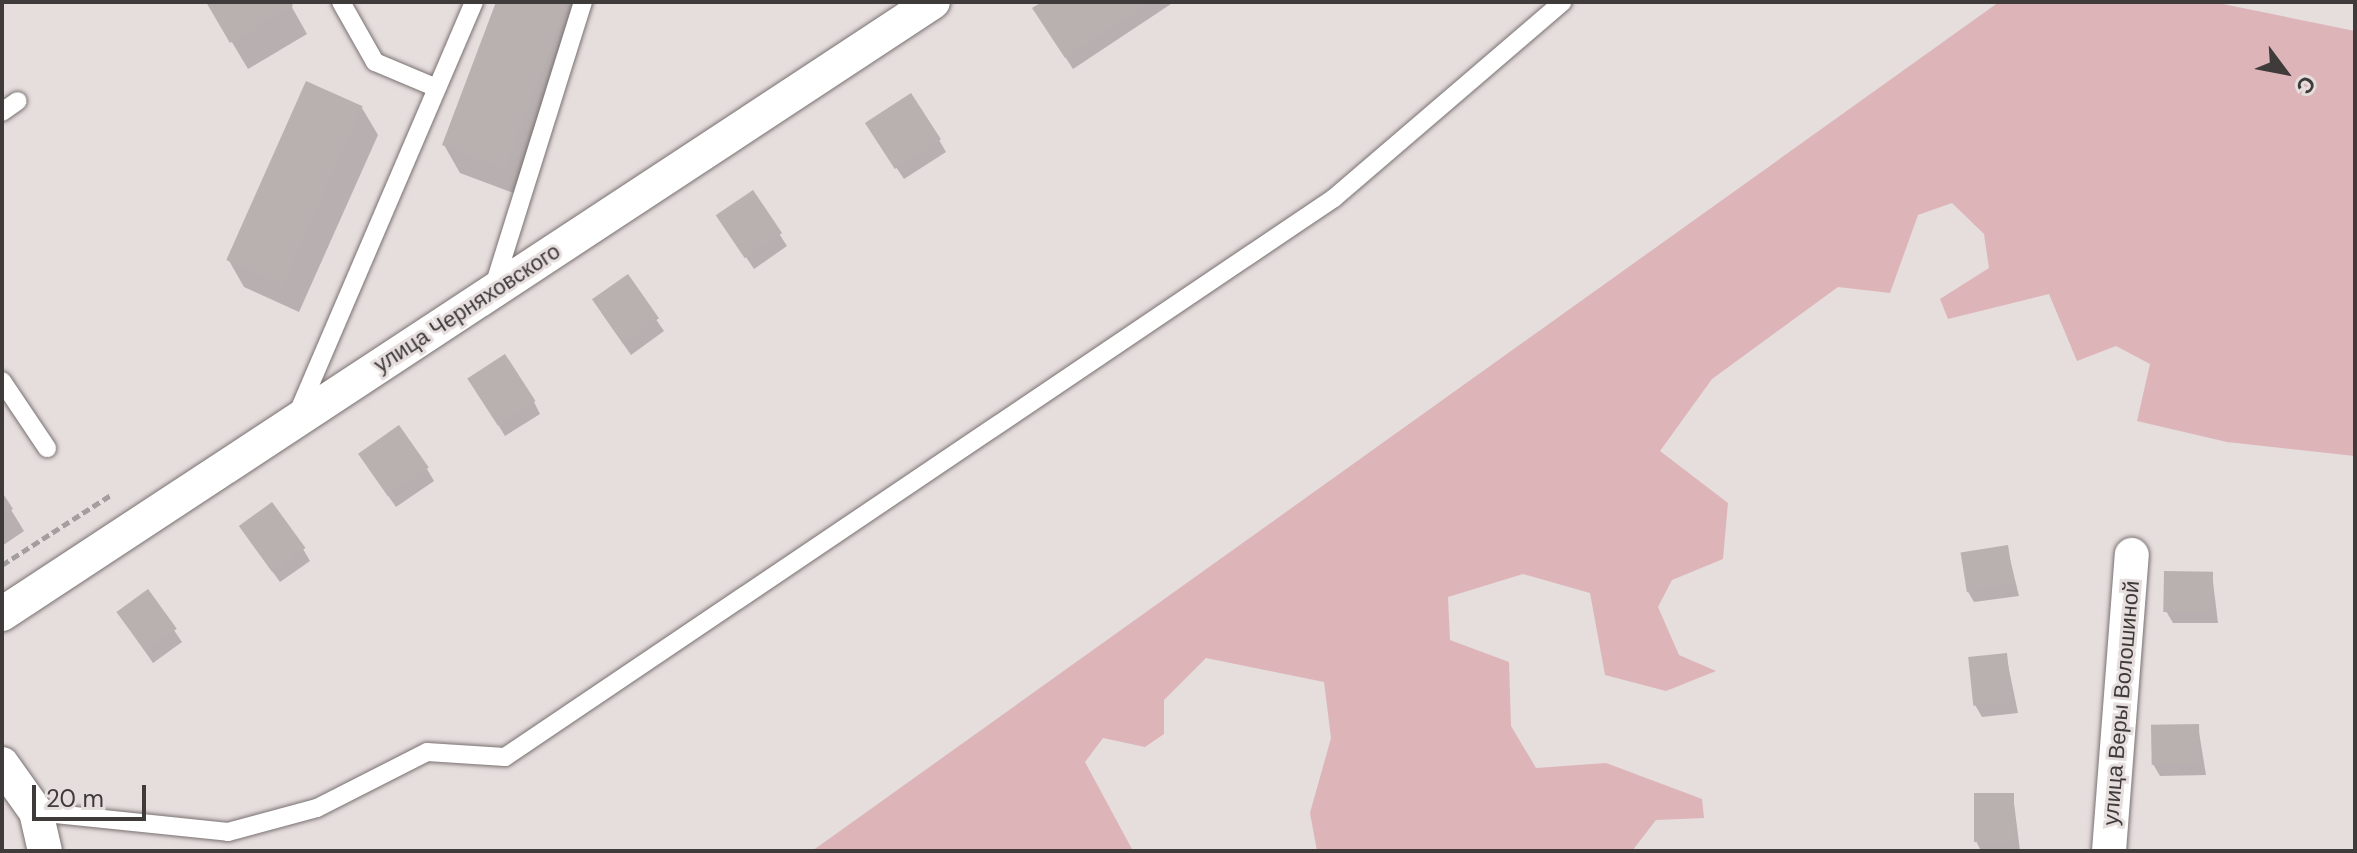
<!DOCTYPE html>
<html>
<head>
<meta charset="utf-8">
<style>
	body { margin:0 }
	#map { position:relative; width:2357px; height:853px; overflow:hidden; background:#e6dddd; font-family:"DM Sans",sans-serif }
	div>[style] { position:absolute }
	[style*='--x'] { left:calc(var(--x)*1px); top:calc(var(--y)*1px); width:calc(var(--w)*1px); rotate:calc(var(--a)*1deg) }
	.green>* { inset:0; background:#ddb5b8 }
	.shadow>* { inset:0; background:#0003 }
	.building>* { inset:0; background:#b9b0b0; transform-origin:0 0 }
	.path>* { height:5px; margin-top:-2.5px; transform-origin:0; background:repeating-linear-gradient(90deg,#a59e9e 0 8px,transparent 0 12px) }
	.roads { filter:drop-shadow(0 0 2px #797171) drop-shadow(0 0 2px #797171) }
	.lane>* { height:18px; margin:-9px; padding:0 9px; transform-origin:9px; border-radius:9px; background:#fff }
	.street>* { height:34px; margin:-17px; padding:0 17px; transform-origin:17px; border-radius:17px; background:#fff }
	span { translate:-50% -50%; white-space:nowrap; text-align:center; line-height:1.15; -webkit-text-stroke:6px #e6dddd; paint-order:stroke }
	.street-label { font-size:22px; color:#3f3b3b }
	.frame { position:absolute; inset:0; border:4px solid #3f3b3b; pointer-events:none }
	.north { position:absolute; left:2245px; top:32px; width:80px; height:80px; -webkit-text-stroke:6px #e6dddd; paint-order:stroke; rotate:122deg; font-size:22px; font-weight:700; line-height:32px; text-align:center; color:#3f3b3b }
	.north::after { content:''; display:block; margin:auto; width:28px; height:36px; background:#3f3b3b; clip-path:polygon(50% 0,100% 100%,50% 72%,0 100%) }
	.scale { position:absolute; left:32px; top:785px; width:114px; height:36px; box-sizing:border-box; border:4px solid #3f3b3b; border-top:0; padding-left:10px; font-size:24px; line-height:28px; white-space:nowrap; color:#3f3b3b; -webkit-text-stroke:6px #e6dddd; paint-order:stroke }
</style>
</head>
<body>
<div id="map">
	<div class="green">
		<i style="clip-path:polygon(1999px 2px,2213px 2px,2355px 31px,2355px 456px,2227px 442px,2137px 421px,2150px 364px,2116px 346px,2077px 361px,2049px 294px,1948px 319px,1940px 299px,1989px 268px,1984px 234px,1952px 203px,1918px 215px,1890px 293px,1838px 287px,1712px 379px,1660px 451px,1728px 503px,1723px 559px,1672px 580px,1658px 607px,1679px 655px,1716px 671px,1666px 691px,1605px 675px,1590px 593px,1523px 574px,1448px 597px,1450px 640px,1509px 662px,1511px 726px,1536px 768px,1606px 763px,1702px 799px,1704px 818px,1656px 820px,1632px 851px,1317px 851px,1310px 813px,1331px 738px,1324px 682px,1206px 658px,1164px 700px,1164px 734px,1145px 747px,1103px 738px,1085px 762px,1133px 851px,812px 851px)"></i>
	</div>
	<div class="shadow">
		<i style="clip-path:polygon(208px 2px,289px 2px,307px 34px,248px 69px)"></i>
		<i style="clip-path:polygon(498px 2px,578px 2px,519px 195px,460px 173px,444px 145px)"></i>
		<i style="clip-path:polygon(1045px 2px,1174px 2px,1073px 69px,1042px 21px)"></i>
		<i style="clip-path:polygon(362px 108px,378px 135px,299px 312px,244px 287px,228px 259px)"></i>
		<i style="clip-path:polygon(875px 136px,939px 140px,946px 152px,904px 179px)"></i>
		<i style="clip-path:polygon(753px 193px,787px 246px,754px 269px,726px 227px)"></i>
		<i style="clip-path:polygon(627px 277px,664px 331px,631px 355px,601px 312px)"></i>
		<i style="clip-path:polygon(477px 390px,534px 402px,540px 414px,505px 436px)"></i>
		<i style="clip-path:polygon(367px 466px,427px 469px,434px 481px,396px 507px)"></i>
		<i style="clip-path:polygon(2px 495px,24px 531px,2px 546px)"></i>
		<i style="clip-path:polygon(249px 539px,303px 549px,310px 561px,280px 582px)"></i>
		<i style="clip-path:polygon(2007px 547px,2019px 596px,1974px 602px,1967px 590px)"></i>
		<i style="clip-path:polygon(2212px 574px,2218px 623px,2173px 623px,2166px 611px)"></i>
		<i style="clip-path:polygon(148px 592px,182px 642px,153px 663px,126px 624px)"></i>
		<i style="clip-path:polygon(2006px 655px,2018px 713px,1982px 717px,1975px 705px)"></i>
		<i style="clip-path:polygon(2198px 726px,2206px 775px,2160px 776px,2153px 764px)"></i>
		<i style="clip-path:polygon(2013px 795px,2020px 851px,1981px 851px,1976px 841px)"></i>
	</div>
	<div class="building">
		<i style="clip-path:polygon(206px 2px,291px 2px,293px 6px,230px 43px)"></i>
		<i style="clip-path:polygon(496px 2px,568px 2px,504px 169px,442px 145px)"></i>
		<i style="clip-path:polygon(1042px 2px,1150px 2px,1065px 58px,1032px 8px)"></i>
		<i style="left:306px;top:81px;width:62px;height:196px;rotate:24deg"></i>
		<i style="left:911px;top:93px;width:55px;height:55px;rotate:57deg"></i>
		<i style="left:753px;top:190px;width:52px;height:45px;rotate:56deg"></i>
		<i style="left:628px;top:274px;width:54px;height:44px;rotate:55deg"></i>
		<i style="left:505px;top:354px;width:56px;height:45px;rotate:57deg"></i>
		<i style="left:399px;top:425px;width:52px;height:50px;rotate:55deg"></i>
		<i style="clip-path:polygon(2px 492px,13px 509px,2px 516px)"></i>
		<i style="left:272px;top:502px;width:57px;height:41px;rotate:54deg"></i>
		<i style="left:2008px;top:545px;width:40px;height:48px;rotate:81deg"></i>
		<i style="left:2164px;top:571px;width:49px;height:41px;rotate:1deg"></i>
		<i style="left:148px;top:589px;width:49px;height:39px;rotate:54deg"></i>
		<i style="left:2007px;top:653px;width:49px;height:39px;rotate:84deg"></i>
		<i style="left:2199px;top:724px;width:40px;height:48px;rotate:89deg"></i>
		<i style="left:1974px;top:793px;width:40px;height:49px"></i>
	</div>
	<div class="path">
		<i style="--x:2;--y:565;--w:131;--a:-32.8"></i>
	</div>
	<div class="roads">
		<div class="lane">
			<i style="--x:341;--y:2;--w:69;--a:60.5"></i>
			<i style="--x:375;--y:62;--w:67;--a:22.8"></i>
			<i style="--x:2;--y:112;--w:19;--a:-35"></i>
			<i style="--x:493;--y:289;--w:301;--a:-72.6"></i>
			<i style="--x:2;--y:381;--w:81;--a:56.1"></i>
			<i style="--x:297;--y:415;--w:449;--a:-66.8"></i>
			<i style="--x:36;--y:812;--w:193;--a:5.9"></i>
			<i style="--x:228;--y:832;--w:92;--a:-15.1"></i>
			<i style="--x:317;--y:808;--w:123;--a:-27"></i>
			<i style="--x:427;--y:752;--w:78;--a:3.7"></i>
			<i style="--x:505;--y:757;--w:1000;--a:-33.99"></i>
			<i style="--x:1334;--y:198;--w:301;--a:-40.6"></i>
		</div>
		<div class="street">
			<i style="--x:2;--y:614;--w:1114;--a:-33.32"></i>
			<i style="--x:2;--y:764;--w:59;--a:54.7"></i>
			<i style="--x:36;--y:812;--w:40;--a:77"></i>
			<i style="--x:2109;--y:851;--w:297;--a:-85.6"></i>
		</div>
	</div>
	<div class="street-label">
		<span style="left:467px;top:308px;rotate:-33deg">улица Черняховского</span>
		<span style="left:2121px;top:703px;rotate:-85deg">улица Веры Волошиной</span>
	</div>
	<div class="frame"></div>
	<div class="north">С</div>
	<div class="scale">20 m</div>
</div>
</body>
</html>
